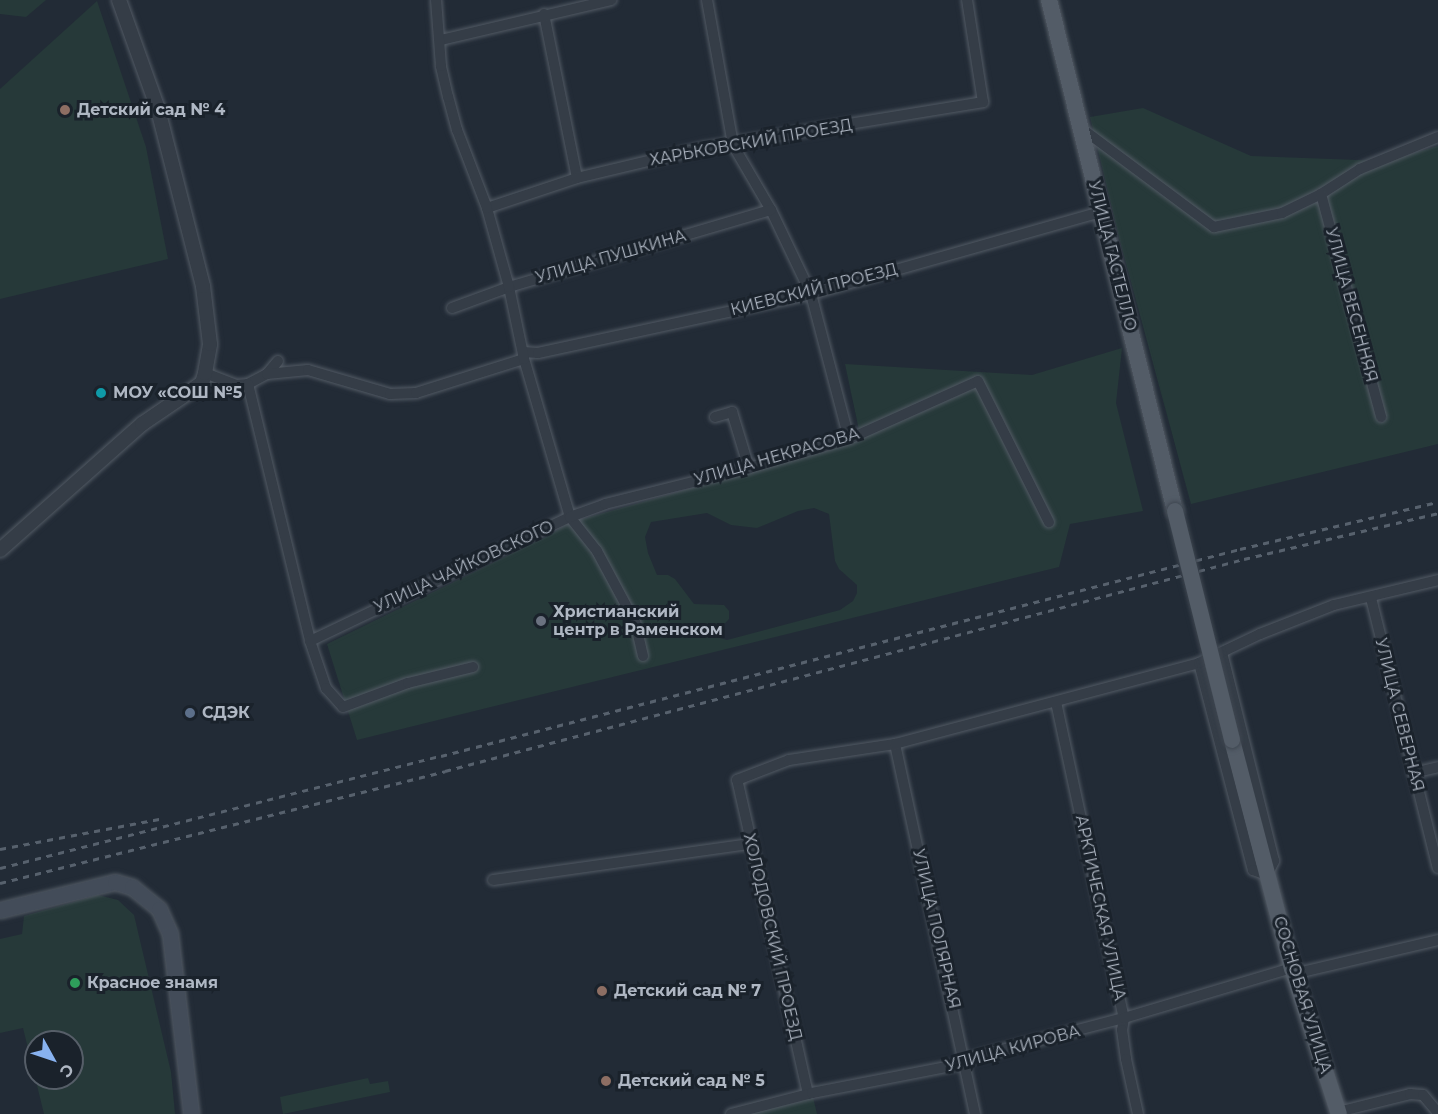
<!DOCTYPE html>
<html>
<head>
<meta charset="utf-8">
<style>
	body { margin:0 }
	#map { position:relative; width:1438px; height:1114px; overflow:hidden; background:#222b36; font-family:Montserrat,sans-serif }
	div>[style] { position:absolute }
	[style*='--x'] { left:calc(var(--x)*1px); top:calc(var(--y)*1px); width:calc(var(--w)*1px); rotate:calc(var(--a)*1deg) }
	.green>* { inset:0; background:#263939 }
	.roads { filter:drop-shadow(0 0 2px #525a64) drop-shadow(0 0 2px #525a64) }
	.minor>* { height:10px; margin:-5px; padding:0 5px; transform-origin:5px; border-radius:5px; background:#353d47 }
	.tertiary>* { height:14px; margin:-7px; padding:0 7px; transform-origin:7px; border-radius:7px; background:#353d47 }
	.secondary>* { height:15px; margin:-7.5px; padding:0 7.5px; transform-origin:7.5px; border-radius:7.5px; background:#434c59 }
	.primary>* { height:16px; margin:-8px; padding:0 8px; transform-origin:8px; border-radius:8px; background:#535c67 }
	.rail>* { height:3px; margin-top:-1.5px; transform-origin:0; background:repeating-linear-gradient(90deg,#57616d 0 6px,transparent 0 12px) }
	.bridges { filter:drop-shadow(0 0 2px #3e4650) drop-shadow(0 0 2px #3e4650) }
	.primary-bridge>* { height:16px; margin:-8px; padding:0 8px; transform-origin:8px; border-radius:8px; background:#535c67 }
	.dots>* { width:16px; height:16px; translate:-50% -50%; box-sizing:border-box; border:3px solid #1a222b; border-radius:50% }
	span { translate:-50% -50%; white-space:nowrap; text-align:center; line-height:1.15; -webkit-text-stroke:6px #1a222b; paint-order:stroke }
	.poi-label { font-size:16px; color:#afb7c3; font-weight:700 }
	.left { translate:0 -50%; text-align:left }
	.street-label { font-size:16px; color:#afb7c3 }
	.north { position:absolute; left:24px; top:1030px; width:60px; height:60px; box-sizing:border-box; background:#1a222b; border:2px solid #565e68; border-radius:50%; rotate:130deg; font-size:16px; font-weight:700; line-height:24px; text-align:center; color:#afb7c3 }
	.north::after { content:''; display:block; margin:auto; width:21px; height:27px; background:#88b2f0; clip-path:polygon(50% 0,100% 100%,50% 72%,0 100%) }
</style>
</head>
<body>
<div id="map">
	<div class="green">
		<i style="clip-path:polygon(0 0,46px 0,26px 17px,0 14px)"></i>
		<i style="clip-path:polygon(97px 1px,146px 147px,168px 259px,0 299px,0 89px)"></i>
		<i style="clip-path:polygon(1143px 108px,1251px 156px,1386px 161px,1438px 146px,1438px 444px,1191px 504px,1120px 241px,1090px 117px)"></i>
		<i style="clip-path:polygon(evenodd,1122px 348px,1116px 403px,1143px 511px,1070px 524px,1059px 567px,357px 740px,327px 644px,550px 535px,568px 523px,861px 440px,845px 364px,1032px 375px,1122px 348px,814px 508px,829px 514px,835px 561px,839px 569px,857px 585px,857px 593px,853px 601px,840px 610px,727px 640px,720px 638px,718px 631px,729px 619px,729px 611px,724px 605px,694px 604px,675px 579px,668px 575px,657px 575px,648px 553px,645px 537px,651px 522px,707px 513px,731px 525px,757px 528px,798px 511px,814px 508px)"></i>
		<i style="clip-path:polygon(evenodd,98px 895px,118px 900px,134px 915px,171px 1072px,175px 1114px,44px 1114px,23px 1028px,0 1033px,0 939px,22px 934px,24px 916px,98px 895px,36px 1042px,72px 1042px,72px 1078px,36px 1078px,36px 1042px)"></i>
		<i style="clip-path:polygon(368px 1078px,370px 1084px,388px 1081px,390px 1092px,283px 1114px,280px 1097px)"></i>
		<i style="clip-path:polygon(812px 1093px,817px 1114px,746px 1114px)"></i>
	</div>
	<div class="roads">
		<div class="minor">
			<i style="--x:707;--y:0;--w:147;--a:79.8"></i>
			<i style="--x:733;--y:145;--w:75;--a:59.7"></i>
			<i style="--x:771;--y:210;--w:93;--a:64.5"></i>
			<i style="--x:811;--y:294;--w:150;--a:75.3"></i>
			<i style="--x:544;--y:14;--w:167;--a:78.6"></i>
			<i style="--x:441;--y:40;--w:175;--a:-13.2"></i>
			<i style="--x:1081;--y:128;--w:166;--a:36.7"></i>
			<i style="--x:1214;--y:227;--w:69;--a:-11.6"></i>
			<i style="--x:1282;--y:213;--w:43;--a:-26"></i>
			<i style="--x:1321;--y:194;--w:46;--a:-32.7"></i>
			<i style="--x:1360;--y:169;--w:84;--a:-22.3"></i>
			<i style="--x:1321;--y:194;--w:231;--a:74.9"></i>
			<i style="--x:487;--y:208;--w:95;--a:-18.4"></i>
			<i style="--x:577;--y:178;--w:130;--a:-13.4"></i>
			<i style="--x:703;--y:148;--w:284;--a:-9.3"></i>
			<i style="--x:983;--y:102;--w:103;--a:-98.9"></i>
			<i style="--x:452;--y:308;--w:61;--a:-20.2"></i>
			<i style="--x:509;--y:287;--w:273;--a:-16.4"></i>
			<i style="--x:523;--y:352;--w:15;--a:4"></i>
			<i style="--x:538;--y:353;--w:279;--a:-12.2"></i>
			<i style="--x:811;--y:294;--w:301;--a:-15.8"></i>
			<i style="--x:205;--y:373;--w:34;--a:21"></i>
			<i style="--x:237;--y:385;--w:11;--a:-5"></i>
			<i style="--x:248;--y:384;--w:21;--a:-28"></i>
			<i style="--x:267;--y:374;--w:17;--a:-50"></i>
			<i style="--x:267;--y:374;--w:41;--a:-5.6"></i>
			<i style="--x:308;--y:370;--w:85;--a:16.3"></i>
			<i style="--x:390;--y:394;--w:26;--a:-2"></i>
			<i style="--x:416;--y:393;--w:113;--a:-17.5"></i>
			<i style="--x:248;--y:384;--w:264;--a:76.4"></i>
			<i style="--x:310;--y:641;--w:50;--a:71.2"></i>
			<i style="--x:326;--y:688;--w:25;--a:48"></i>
			<i style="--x:343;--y:707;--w:69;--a:-20.3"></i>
			<i style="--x:408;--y:683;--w:67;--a:-13.8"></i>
			<i style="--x:715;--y:417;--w:18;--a:-16"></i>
			<i style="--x:732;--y:412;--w:59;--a:73.1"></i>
			<i style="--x:1371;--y:598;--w:278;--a:76.1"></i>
			<i style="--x:310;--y:641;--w:288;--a:-25.5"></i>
			<i style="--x:570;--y:517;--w:165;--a:-106.2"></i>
			<i style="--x:524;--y:359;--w:74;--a:-101.8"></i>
			<i style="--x:509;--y:287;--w:82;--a:-105.6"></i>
			<i style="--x:487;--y:208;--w:84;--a:-111"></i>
			<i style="--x:457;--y:130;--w:34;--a:-105"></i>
			<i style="--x:448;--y:97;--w:32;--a:-103"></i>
			<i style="--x:441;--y:66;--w:66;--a:-94.3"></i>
			<i style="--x:643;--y:656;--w:35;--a:-103"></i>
			<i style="--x:635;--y:622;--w:81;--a:-118.2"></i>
			<i style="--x:597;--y:551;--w:43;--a:-128.5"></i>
			<i style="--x:570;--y:517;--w:37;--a:-20"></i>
			<i style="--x:605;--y:504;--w:148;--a:-14"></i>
			<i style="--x:749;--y:468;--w:104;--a:-16.2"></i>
			<i style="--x:849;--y:439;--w:141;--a:-24.2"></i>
			<i style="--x:978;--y:381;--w:158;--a:63.3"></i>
			<i style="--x:1199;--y:663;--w:214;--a:75.4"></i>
			<i style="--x:1253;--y:870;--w:15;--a:20"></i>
			<i style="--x:1267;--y:875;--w:16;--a:-63"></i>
			<i style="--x:1274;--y:861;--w:214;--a:-104"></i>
			<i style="--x:1056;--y:702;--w:323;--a:77.9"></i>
			<i style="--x:1124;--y:1018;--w:12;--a:99"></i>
			<i style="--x:1122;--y:1030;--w:29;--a:82"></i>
			<i style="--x:1126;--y:1059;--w:56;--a:77.7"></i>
			<i style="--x:895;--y:744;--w:379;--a:77.8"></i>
			<i style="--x:1413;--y:773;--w:26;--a:-13"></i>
			<i style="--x:493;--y:880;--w:260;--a:-8"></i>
			<i style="--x:808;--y:1094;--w:322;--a:-102.7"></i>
			<i style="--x:737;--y:780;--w:56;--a:-21"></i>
			<i style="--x:789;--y:760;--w:107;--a:-8.6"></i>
			<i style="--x:895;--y:744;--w:315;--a:-14.9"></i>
			<i style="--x:1199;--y:663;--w:68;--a:-25.4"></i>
			<i style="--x:1260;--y:634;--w:79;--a:-21.4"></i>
			<i style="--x:1334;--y:605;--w:107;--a:-13.5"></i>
			<i style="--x:1338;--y:1112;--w:74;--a:-14"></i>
			<i style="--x:1410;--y:1094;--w:13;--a:4"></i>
			<i style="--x:1423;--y:1095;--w:23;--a:50"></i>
			<i style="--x:731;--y:1114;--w:84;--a:-14.5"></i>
			<i style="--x:812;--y:1093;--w:157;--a:-11"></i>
			<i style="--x:966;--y:1063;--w:7;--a:-45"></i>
			<i style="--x:971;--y:1058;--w:158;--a:-14.7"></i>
			<i style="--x:1124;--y:1018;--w:175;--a:-16.6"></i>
			<i style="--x:1292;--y:968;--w:11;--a:22"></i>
			<i style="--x:1302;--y:972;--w:140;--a:-13.2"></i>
		</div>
		<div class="tertiary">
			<i style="--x:0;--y:550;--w:190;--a:-41.6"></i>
			<i style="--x:142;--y:424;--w:73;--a:-34.3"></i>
			<i style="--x:202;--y:383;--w:10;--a:-73"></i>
			<i style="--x:205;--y:373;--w:29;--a:-80"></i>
			<i style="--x:210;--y:344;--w:58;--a:-96.9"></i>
			<i style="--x:203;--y:286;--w:183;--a:-104.3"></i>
			<i style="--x:158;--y:109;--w:116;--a:-109.7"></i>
		</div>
		<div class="secondary">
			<i style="--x:0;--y:910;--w:118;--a:-13.7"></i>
			<i style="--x:115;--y:882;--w:18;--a:16"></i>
			<i style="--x:132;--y:887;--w:35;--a:39"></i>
			<i style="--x:159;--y:909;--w:27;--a:66"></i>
			<i style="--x:170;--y:934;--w:181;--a:83.3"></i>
		</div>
		<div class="primary">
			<i style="--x:1049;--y:0;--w:526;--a:76.15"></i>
			<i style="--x:1232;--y:740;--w:236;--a:75.3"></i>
			<i style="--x:1292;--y:968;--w:153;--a:72.2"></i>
		</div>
	</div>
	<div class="rail">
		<i style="--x:0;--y:849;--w:162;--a:-10.7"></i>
		<i style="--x:0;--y:868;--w:455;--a:-14.3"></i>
		<i style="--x:441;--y:756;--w:825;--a:-14.52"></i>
		<i style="--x:1240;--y:549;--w:204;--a:-13.4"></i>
		<i style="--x:0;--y:883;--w:459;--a:-14.1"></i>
		<i style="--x:445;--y:771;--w:827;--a:-14.86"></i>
		<i style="--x:1244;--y:559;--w:199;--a:-13.3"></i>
	</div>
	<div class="bridges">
		<div class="primary-bridge">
			<i style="--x:1175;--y:511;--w:236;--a:76"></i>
		</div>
	</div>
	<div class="dots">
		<i style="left:65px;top:110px;background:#8d6e63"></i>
		<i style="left:101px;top:393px;background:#0f9aa8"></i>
		<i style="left:541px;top:621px;background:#6b7280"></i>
		<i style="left:190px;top:713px;background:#5c6f8a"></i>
		<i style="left:75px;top:983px;background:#2e9e5b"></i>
		<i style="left:602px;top:991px;background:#8d6e63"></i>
		<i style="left:606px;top:1081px;background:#8d6e63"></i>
	</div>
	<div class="poi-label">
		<span class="left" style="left:77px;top:110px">Детский сад № 4</span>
		<span class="left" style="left:113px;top:393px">МОУ «СОШ №5</span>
		<span class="left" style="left:553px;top:621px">Христианский<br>центр в Раменском</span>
		<span class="left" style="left:202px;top:713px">СДЭК</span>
		<span class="left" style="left:87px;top:983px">Красное знамя</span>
		<span class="left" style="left:614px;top:991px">Детский сад № 7</span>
		<span class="left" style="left:618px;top:1081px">Детский сад № 5</span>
	</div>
	<div class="street-label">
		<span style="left:751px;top:143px;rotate:-10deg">ХАРЬКОВСКИЙ ПРОЕЗД</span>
		<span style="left:1112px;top:256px;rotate:76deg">УЛИЦА ГАСТЕЛЛО</span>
		<span style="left:611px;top:257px;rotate:-16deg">УЛИЦА ПУШКИНА</span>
		<span style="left:814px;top:290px;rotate:-14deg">КИЕВСКИЙ ПРОЕЗД</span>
		<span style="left:1351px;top:305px;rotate:75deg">УЛИЦА ВЕСЕННЯЯ</span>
		<span style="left:777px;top:457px;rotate:-16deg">УЛИЦА НЕКРАСОВА</span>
		<span style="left:464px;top:567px;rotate:-25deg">УЛИЦА ЧАЙКОВСКОГО</span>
		<span style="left:1399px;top:715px;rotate:76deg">УЛИЦА СЕВЕРНАЯ</span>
		<span style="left:1100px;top:908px;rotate:78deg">АРКТИЧЕСКАЯ УЛИЦА</span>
		<span style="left:936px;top:929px;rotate:77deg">УЛИЦА ПОЛЯРНАЯ</span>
		<span style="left:772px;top:937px;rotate:77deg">ХОЛОДОВСКИЙ ПРОЕЗД</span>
		<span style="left:1302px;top:995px;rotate:73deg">СОСНОВАЯ УЛИЦА</span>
		<span style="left:1013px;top:1049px;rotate:-15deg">УЛИЦА КИРОВА</span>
	</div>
	<div class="north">С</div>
</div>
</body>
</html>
